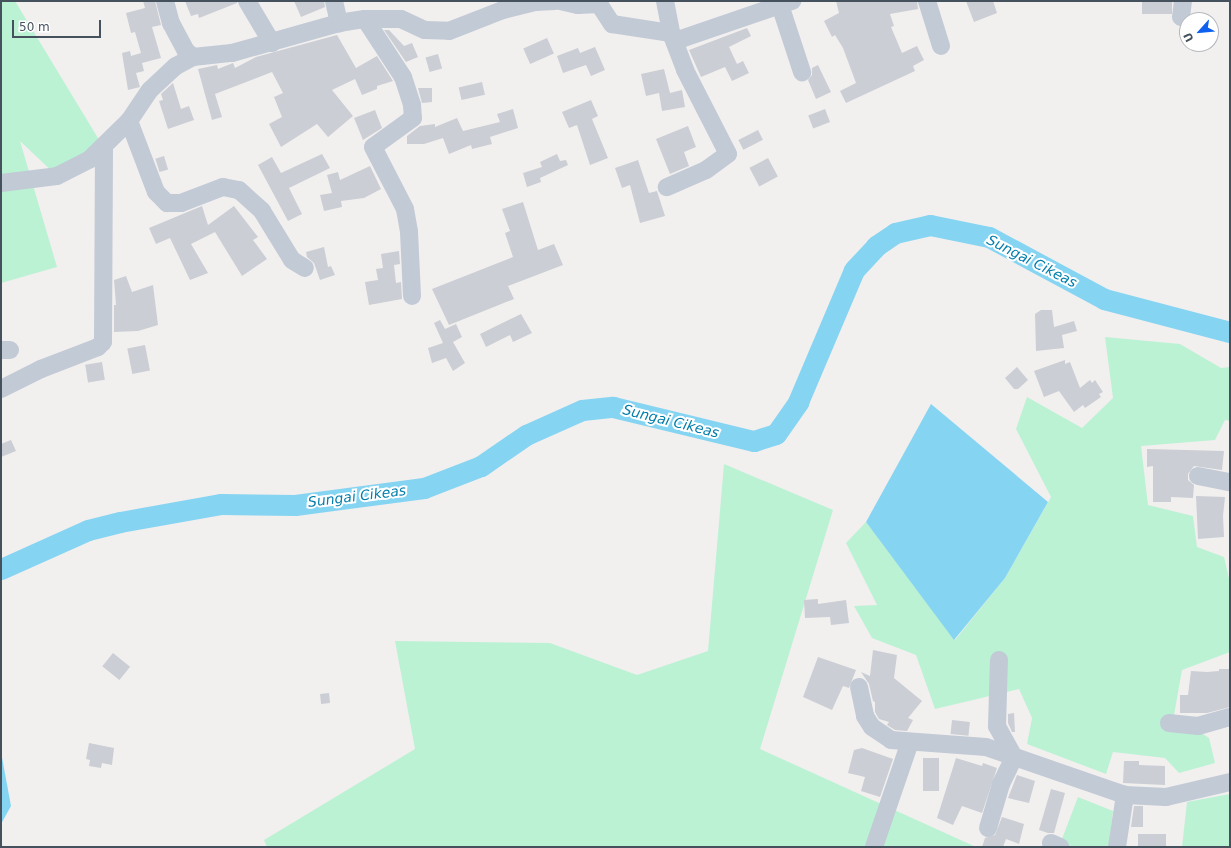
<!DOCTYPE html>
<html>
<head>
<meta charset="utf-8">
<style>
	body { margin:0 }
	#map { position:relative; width:1231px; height:848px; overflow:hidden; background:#f2efef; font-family:"DejaVu Sans",sans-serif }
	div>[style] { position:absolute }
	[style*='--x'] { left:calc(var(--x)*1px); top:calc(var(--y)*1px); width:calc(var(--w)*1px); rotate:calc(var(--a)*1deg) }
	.green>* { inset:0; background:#bbf2d4 }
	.water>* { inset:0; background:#85d4f2 }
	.river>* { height:21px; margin:-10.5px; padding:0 10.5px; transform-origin:10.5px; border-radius:10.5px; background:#85d4f2 }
	.building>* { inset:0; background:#cbced4; transform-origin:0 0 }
	.minor>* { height:18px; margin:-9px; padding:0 9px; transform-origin:9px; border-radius:9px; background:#c2cad5 }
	span { translate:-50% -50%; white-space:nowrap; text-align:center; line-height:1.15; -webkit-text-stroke:4px #fff; paint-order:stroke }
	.water-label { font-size:14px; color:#037eac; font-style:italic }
	.frame { position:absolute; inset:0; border:2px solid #46515e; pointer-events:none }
	.north { position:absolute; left:1179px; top:12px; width:40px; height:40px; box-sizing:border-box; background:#fff; border:1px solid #b5b9bf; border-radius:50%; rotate:243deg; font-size:11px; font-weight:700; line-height:16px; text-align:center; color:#46515e }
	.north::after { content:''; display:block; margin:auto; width:14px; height:18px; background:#0d61ee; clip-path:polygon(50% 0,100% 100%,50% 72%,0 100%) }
	.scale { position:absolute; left:12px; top:20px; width:89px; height:18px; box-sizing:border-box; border:2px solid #46515e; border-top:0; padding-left:5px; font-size:12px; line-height:14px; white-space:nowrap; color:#46515e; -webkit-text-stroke:3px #fff; paint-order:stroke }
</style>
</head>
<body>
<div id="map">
	<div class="green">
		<i style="clip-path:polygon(1px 1px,15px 1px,104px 148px,57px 176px,20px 141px,57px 267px,1px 283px)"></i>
		<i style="clip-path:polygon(1105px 337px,1180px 344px,1221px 368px,1230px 367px,1230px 421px,1225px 420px,1215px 440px,1141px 446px,1148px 505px,1193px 516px,1197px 547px,1224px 557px,1230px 583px,1230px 652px,1182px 670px,1174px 715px,1209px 738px,1215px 763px,1179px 773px,1165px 758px,1113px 752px,1106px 774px,1027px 744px,1032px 718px,1019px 689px,935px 709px,916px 655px,872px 638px,854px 606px,877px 605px,846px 543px,866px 522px,955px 640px,1005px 578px,1051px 497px,1016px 429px,1027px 397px,1082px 428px,1113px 398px)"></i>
		<i style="clip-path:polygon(724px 464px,833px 510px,760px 749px,976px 847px,267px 847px,264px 840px,415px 749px,395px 641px,550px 643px,637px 675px,708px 651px)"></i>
		<i style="clip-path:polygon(1230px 794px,1230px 847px,1182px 847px,1187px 802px)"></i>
		<i style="clip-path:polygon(1078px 797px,1113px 811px,1109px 847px,1052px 847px,1060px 844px)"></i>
	</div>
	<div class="water">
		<i style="clip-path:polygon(931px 404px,1048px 502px,1005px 578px,954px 640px,866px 522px)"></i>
		<i style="clip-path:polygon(1px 752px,11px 806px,1px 824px)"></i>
	</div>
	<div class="river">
		<i style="--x:1;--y:569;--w:95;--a:-24.1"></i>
		<i style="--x:88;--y:530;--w:33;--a:-14"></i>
		<i style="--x:120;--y:522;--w:103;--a:-10.1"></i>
		<i style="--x:221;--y:504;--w:74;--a:0.8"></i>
		<i style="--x:295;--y:505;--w:130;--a:-7.5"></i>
		<i style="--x:424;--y:488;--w:61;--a:-21.1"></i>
		<i style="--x:481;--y:466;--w:55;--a:-34.6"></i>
		<i style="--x:526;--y:435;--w:61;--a:-24.1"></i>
		<i style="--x:582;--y:410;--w:31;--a:-6"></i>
		<i style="--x:613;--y:407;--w:145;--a:13.6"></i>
		<i style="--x:754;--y:441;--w:23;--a:-18"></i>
		<i style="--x:776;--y:434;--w:39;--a:-55"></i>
		<i style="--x:798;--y:402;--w:143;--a:-67"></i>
		<i style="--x:854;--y:270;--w:33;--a:-47"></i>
		<i style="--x:876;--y:246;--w:23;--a:-34"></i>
		<i style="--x:895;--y:233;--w:36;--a:-13"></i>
		<i style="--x:930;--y:225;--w:60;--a:11.5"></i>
		<i style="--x:989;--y:237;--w:131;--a:28.3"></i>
		<i style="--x:1104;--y:299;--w:130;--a:14.7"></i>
	</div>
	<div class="building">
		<i style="clip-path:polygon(143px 1px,155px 1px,161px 25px,152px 27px,161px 58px,142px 63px,144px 71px,136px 73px,140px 87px,128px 90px,122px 53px,130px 51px,131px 56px,141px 53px,135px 32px,131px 33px,126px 13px,145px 8px)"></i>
		<i style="clip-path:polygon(185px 1px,237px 1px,237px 3px,199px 18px,198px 14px,191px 16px)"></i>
		<i style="clip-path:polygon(294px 1px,324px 1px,325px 7px,301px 17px)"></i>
		<i style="clip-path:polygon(836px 1px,917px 1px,918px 9px,890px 14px,894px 26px,891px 27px,902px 53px,917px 46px,924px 60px,913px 66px,915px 71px,846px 103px,840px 91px,856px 83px,843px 48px,835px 35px,832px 37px,824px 21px,839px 13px)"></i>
		<i style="clip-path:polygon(966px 1px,993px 1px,997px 13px,974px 22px)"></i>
		<i style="left:1142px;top:1px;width:30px;height:13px"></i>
		<i style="clip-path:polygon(747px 28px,751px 36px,729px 47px,737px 64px,743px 61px,749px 73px,732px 81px,725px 67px,701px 77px,689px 50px)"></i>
		<i style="clip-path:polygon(384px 30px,389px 30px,404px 46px,412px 43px,418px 57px,406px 62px)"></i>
		<i style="clip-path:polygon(337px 35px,356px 68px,377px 56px,393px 81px,377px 86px,377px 89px,362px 95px,355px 79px,332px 90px,353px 116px,328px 137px,317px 124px,281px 147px,269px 124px,282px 117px,274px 97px,283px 93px,272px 72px,215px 94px,222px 117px,212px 120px,198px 69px,217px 65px,218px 69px,233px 63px,235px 68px,256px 57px)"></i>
		<i style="left:547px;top:38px;width:17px;height:26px;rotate:66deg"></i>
		<i style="clip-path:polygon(595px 47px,605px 70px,591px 76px,586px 65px,563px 73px,557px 56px,578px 48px,580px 53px)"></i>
		<i style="left:438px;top:54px;width:15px;height:13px;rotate:74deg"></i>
		<i style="clip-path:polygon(818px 65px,831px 92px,816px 99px,808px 80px,812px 75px,812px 68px)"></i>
		<i style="clip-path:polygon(664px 69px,670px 93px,682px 90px,685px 107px,662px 111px,659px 93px,646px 96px,641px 74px)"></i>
		<i style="left:482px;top:82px;width:13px;height:24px;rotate:77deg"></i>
		<i style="clip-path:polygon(173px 83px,181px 109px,189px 106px,194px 120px,168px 129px,159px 101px,163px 100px,161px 94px)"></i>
		<i style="clip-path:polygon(418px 88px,432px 88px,432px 102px,422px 103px)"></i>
		<i style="clip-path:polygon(591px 100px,598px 116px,592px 119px,608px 158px,590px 165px,577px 125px,569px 128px,562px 112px)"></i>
		<i style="clip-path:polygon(513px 109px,518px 128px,490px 137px,492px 144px,472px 149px,471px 145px,449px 154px,443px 138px,424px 144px,407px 144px,407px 136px,420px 126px,435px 124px,435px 127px,457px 118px,463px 131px,500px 122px,497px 114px)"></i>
		<i style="left:825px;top:109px;width:14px;height:18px;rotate:69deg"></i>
		<i style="clip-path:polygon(375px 110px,382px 128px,363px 140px,354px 118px)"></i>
		<i style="clip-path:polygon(688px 126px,696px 147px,684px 152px,689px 166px,670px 174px,656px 139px)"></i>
		<i style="left:758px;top:130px;width:11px;height:22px;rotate:63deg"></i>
		<i style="clip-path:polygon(322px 154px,330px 168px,289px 188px,302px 214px,288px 221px,258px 165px,272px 157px,281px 173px)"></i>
		<i style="clip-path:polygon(557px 154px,560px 161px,566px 160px,568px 165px,540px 178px,541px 182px,527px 187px,523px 173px,542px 167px,540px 162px)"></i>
		<i style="left:164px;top:156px;width:14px;height:9px;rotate:73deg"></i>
		<i style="left:768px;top:158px;width:21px;height:21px;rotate:62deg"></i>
		<i style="clip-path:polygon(638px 160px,649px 193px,657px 191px,665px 216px,640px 223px,630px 185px,622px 188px,615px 168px)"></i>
		<i style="clip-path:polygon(370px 166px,381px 189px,364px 198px,341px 201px,342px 207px,324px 211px,320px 195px,332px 193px,327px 175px,338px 172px,340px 180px)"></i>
		<i style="clip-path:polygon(523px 202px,538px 250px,554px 244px,563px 265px,508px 286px,514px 299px,449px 325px,432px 289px,513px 257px,505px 233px,510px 231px,502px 209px)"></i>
		<i style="clip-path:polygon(202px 206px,208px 225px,234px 206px,258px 237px,253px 240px,267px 259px,242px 276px,215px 232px,191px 244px,208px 273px,190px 280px,170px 238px,156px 244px,149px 228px)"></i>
		<i style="clip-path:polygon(324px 247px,328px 267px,331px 266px,335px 275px,320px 280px,314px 263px,307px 257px,306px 252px)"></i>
		<i style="clip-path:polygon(399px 251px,400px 264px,394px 265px,396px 283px,401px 282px,402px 299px,369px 305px,365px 282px,378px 280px,376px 269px,383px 268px,381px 254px)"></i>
		<i style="clip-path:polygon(126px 276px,132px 292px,153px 285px,158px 325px,138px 331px,114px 332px,114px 305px,116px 305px,114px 280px)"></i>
		<i style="clip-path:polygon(1052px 310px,1054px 327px,1074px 321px,1077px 331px,1062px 335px,1064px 348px,1036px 351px,1035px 314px,1041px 310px)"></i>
		<i style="clip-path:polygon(521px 314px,532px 333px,513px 342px,510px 335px,486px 347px,480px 334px)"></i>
		<i style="clip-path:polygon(440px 320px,445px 329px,456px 324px,462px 337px,453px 342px,465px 363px,453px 371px,446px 358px,432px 363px,428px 348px,443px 343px,434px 323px)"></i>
		<i style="left:145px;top:345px;width:26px;height:18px;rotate:79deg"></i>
		<i style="clip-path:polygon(1065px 360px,1065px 364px,1070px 362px,1080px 388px,1090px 380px,1092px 383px,1095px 380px,1103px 392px,1099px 394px,1101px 397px,1085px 408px,1083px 405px,1074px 412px,1059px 391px,1044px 397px,1034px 371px)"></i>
		<i style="left:102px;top:362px;width:18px;height:17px;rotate:81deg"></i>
		<i style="clip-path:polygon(1017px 367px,1028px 380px,1018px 389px,1014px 389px,1005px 378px)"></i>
		<i style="clip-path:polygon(11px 440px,16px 451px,1px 457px,1px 444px)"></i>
		<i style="clip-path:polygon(1147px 449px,1224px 451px,1222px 470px,1194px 466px,1188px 474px,1188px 480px,1194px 485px,1193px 498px,1171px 497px,1171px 502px,1153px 502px,1153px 466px,1147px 467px)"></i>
		<i style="clip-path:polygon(1196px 496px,1225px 497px,1223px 516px,1224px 537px,1198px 539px)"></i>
		<i style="clip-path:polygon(818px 599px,818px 604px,846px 600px,849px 623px,831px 625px,830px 617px,805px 618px,804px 600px)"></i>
		<i style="clip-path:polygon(873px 650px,897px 655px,894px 678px,922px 701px,908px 718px,913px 720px,907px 731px,895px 730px,887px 725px,889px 722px,879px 719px,875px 712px,875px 702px,873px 701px,869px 684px,861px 672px,870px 676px)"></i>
		<i style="left:113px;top:653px;width:22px;height:17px;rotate:39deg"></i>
		<i style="clip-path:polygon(818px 657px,856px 670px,849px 688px,843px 686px,832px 710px,803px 697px)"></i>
		<i style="clip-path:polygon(1219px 669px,1230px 669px,1230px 707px,1207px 713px,1180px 713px,1180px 695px,1188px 695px,1191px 671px,1207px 672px,1219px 671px)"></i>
		<i style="left:329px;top:693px;width:10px;height:9px;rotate:84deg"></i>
		<i style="clip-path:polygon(1014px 713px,1015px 732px,1012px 732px,1008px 723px,1008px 714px)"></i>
		<i style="left:952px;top:720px;width:18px;height:14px;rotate:6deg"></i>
		<i style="clip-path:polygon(89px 743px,114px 748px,112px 765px,102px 763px,101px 768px,89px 766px,90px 760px,86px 759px)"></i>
		<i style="clip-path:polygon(862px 748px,893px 759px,880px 797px,861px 791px,865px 777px,848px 773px,854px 750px)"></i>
		<i style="left:923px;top:758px;width:16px;height:33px"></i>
		<i style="clip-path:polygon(956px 758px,982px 766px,983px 763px,997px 768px,982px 813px,962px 806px,953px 825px,937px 818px)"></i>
		<i style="clip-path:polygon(1124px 761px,1139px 761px,1139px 765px,1165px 766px,1165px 785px,1123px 783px)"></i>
		<i style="clip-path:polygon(1017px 775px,1035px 781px,1029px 803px,1008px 798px)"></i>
		<i style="clip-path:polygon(1051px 789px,1065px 793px,1054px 833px,1048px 833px,1039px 830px)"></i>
		<i style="clip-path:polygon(1134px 806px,1143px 806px,1143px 827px,1131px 827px)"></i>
		<i style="clip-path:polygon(1002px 817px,1024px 824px,1019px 844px,1006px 839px,1003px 847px,982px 847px,985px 838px,995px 835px)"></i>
		<i style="left:1166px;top:834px;width:13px;height:28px;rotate:90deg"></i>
	</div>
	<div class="minor">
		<i style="--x:165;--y:1;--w:23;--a:75"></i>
		<i style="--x:171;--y:23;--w:32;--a:62"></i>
		<i style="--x:186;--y:51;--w:9;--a:41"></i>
		<i style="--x:247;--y:1;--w:49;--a:59.2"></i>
		<i style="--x:334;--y:1;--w:23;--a:77"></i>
		<i style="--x:560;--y:1;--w:18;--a:13"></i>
		<i style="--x:578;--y:5;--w:21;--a:-3"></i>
		<i style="--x:599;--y:4;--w:24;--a:57"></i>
		<i style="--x:612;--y:24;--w:60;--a:8.7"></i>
		<i style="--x:671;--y:33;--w:40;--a:69"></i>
		<i style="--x:685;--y:70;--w:94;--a:62.9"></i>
		<i style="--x:728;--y:154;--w:27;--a:144"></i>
		<i style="--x:706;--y:170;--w:43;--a:156.4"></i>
		<i style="--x:665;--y:1;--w:33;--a:79"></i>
		<i style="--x:927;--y:1;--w:47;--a:72.7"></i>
		<i style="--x:780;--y:5;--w:71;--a:71.8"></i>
		<i style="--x:1181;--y:17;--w:16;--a:-83"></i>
		<i style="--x:365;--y:19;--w:69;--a:56.8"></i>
		<i style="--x:403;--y:77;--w:29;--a:72"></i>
		<i style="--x:412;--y:105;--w:13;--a:86"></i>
		<i style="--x:413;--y:118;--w:49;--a:144.1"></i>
		<i style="--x:373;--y:147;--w:70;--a:62.7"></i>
		<i style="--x:405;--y:209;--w:23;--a:80"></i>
		<i style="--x:409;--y:232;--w:64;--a:87.3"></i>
		<i style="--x:675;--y:41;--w:124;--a:-18.9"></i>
		<i style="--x:129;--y:121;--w:76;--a:69.2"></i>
		<i style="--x:156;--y:192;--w:16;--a:45"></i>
		<i style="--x:167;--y:203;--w:14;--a:0"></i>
		<i style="--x:181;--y:203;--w:45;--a:-20.9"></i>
		<i style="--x:223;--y:187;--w:16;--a:11"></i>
		<i style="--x:239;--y:190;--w:31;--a:42"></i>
		<i style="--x:262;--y:211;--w:57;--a:58.5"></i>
		<i style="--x:292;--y:260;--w:15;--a:32"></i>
		<i style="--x:1;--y:183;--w:56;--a:-7.1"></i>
		<i style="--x:57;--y:176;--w:37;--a:-27"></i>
		<i style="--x:90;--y:159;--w:54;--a:-44.3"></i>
		<i style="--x:129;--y:121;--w:37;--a:-56"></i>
		<i style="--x:150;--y:90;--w:35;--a:-43"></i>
		<i style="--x:176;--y:66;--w:19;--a:-28"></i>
		<i style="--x:193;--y:57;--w:39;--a:-6"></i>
		<i style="--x:232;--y:53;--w:111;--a:-15.7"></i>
		<i style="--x:339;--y:23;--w:26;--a:-9"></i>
		<i style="--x:365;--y:19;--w:36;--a:0"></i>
		<i style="--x:401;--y:19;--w:26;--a:25"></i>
		<i style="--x:425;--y:30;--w:24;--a:2"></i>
		<i style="--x:449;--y:31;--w:58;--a:-21.3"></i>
		<i style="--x:503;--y:10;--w:33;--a:-14"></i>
		<i style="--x:535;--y:2;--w:20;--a:-3"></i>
		<i style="--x:1;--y:350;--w:9;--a:0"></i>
		<i style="--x:1;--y:389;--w:45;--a:-26.6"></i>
		<i style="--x:41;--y:369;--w:61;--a:-21.1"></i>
		<i style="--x:98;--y:347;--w:7;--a:-45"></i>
		<i style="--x:103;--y:342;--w:194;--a:-89.7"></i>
		<i style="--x:1198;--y:476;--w:33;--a:11"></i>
		<i style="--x:859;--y:687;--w:30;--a:78"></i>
		<i style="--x:865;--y:716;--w:13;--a:58"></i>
		<i style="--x:872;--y:727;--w:23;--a:34"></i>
		<i style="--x:891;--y:740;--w:95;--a:4.2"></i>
		<i style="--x:986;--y:747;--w:147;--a:19.1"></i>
		<i style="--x:1125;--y:795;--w:41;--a:2.8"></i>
		<i style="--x:1166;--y:797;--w:66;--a:-13.2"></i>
		<i style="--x:1169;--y:723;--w:29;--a:6"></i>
		<i style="--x:1198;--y:726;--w:33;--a:-16"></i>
		<i style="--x:988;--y:828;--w:46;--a:-73.5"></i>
		<i style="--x:1001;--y:784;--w:30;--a:-64"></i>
		<i style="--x:1014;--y:757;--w:35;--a:-119"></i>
		<i style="--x:997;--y:726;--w:66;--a:-88.3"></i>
		<i style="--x:1051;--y:843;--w:10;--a:24"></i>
		<i style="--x:874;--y:847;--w:111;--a:-71.1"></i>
		<i style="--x:1117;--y:847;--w:53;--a:-81.3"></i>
	</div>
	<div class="water-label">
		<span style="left:1032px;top:261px;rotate:27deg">Sungai Cikeas</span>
		<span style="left:671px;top:421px;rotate:14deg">Sungai Cikeas</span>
		<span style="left:357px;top:496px;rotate:-7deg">Sungai Cikeas</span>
	</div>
	<div class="frame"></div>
	<div class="north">U</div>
	<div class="scale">50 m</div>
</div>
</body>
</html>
